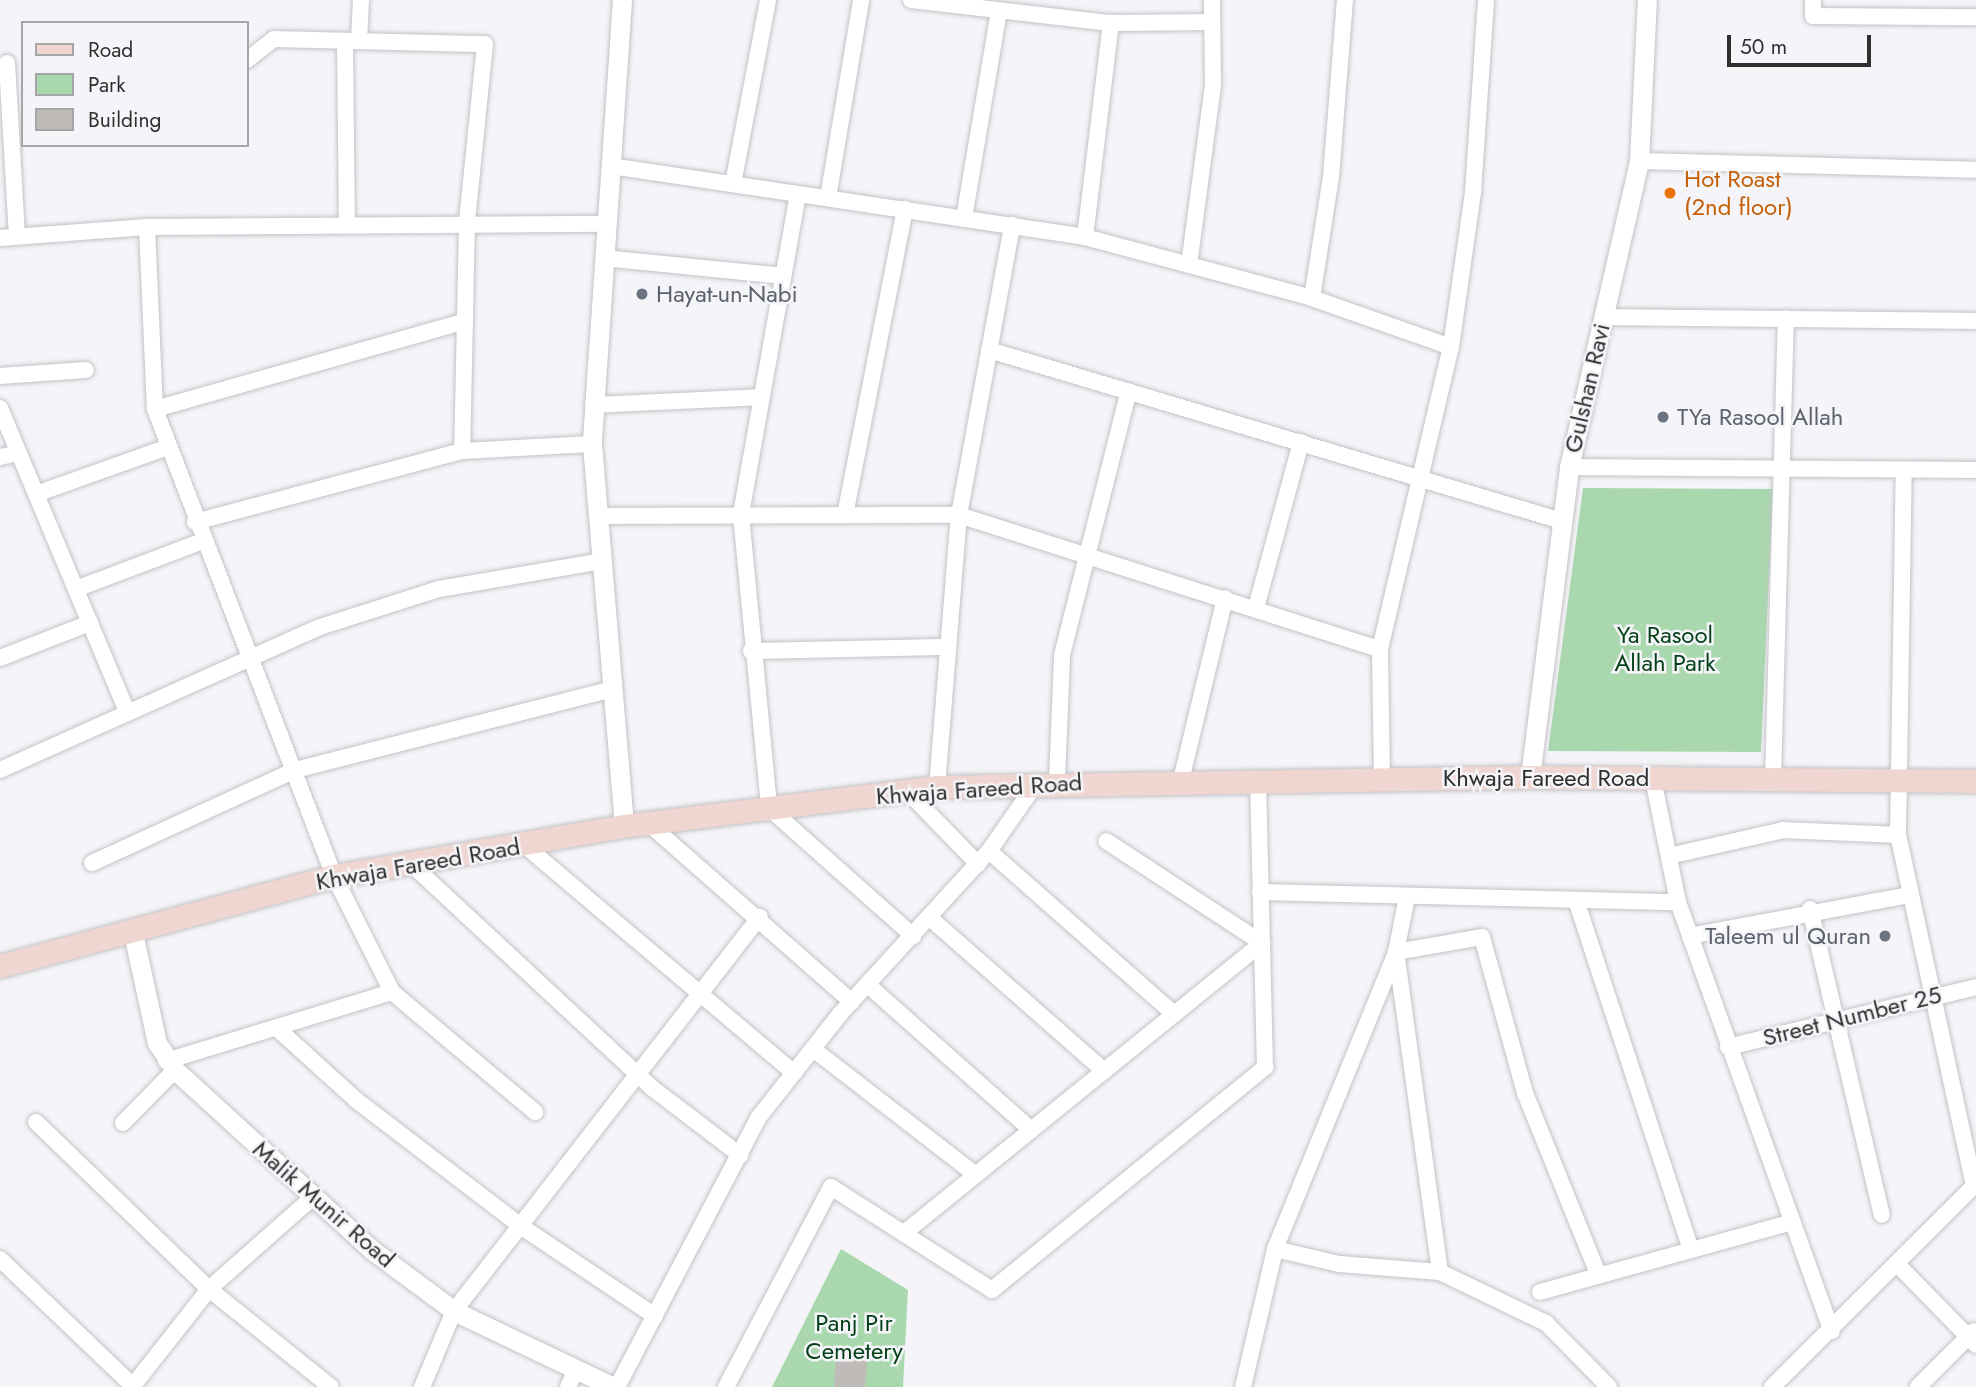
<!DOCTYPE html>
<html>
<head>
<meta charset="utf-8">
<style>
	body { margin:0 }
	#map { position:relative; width:1976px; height:1387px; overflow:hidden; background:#f5f5f9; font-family:Jost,sans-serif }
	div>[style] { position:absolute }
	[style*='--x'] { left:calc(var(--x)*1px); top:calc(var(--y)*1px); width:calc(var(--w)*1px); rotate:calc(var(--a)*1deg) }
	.green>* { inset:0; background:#a9d7ae }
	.building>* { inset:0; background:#bebbb8; transform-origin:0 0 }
	.roads { filter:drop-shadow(0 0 2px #c3c3c7) drop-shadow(0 0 2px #c3c3c7) }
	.minor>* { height:16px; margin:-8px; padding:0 8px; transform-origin:8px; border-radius:8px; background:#fff }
	.tertiary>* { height:19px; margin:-9.5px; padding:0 9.5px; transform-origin:9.5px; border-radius:9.5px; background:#fff }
	.secondary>* { height:23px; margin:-11.5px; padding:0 11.5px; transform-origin:11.5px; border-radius:11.5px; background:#efd6d0 }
	.dots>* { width:19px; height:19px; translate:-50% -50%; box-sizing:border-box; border:4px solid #f5f5f9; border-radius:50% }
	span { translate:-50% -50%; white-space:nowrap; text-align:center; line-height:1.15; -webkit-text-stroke:5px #f5f5f9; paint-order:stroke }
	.food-label { font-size:24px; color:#c56008 }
	.left { translate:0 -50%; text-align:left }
	.worship-label { font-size:24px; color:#5b616d }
	.right { translate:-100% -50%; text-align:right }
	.street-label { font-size:24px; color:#2f2f30 }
	.park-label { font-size:24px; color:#013f15 }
	.legend { position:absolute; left:21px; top:21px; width:228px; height:126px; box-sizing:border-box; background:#f5f5f9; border:2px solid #a6a6a9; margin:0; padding:9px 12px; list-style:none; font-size:21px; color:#2f2f30 }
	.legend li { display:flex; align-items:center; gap:14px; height:35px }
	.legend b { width:35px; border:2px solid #a6a6a9 }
	.scale { position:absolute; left:1727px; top:35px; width:144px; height:32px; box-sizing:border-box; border:4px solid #2f2f30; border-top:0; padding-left:9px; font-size:21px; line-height:24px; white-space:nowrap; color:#2f2f30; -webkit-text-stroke:5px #f5f5f9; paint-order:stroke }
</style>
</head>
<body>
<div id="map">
	<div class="green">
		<i style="clip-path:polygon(1583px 488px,1773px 489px,1761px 752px,1548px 751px)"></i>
		<i style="clip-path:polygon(841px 1249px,908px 1290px,903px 1387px,772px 1387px)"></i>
	</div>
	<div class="building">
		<i style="left:836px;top:1358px;width:31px;height:29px;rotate:4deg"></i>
	</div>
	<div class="roads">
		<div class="minor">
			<i style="--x:911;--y:0;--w:201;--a:6.6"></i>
			<i style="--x:1111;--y:23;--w:101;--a:-0.6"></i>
			<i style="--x:1813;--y:0;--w:16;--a:90"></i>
			<i style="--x:1813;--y:16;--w:163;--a:0.4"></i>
			<i style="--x:345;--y:41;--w:183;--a:89.4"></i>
			<i style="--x:359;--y:41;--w:41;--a:-87.2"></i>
			<i style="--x:247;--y:60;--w:34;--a:-38"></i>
			<i style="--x:274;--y:39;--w:211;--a:1.4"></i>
			<i style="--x:485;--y:44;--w:178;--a:95.8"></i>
			<i style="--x:467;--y:221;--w:230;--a:91.2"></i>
			<i style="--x:7;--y:63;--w:173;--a:86.7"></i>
			<i style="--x:1639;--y:161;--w:337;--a:1.5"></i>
			<i style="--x:611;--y:166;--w:479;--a:8.5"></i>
			<i style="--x:1085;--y:237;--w:235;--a:15"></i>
			<i style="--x:1312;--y:298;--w:147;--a:19.4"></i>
			<i style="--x:733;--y:184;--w:187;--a:-79.2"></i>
			<i style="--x:798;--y:194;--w:326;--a:100.1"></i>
			<i style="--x:741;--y:515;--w:294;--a:84.5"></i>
			<i style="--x:769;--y:808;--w:193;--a:41.6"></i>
			<i style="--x:828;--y:198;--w:201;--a:-80.5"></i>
			<i style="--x:964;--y:218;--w:209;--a:-80.4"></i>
			<i style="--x:147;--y:227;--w:182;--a:87.5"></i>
			<i style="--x:155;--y:409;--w:500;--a:69.03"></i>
			<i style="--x:334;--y:876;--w:130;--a:63.4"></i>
			<i style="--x:392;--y:992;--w:187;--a:40"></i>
			<i style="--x:1085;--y:237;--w:216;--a:-83.1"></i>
			<i style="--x:0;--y:238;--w:147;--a:-4.3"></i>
			<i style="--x:147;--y:227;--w:460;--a:-0.4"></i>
			<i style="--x:604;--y:258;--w:180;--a:5.7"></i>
			<i style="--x:1189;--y:265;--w:183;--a:-82.4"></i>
			<i style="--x:1213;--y:84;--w:84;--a:-90.7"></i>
			<i style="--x:1312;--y:298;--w:122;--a:-81.1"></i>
			<i style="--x:1331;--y:177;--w:178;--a:-85.5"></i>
			<i style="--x:1603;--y:317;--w:373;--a:0.6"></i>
			<i style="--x:989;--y:350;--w:598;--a:16.62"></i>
			<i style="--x:0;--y:376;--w:86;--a:-4"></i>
			<i style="--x:593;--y:405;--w:169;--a:-2.7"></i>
			<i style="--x:0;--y:408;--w:329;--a:67.3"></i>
			<i style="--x:155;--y:409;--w:322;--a:-15.8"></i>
			<i style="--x:0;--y:457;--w:19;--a:-12"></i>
			<i style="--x:1569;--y:467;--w:407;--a:0.4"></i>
			<i style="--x:36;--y:494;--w:140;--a:-19.6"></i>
			<i style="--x:845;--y:515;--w:312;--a:-78.9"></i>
			<i style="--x:598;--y:516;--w:361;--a:-0.2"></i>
			<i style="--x:959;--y:515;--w:442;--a:17.7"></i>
			<i style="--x:195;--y:522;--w:276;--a:-14.9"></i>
			<i style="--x:462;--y:451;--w:130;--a:-3.1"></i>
			<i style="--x:76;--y:589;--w:136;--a:-20.7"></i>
			<i style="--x:1256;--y:608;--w:172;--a:-74.8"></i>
			<i style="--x:751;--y:651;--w:194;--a:-1.2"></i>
			<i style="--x:0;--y:658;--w:97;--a:-21.3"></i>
			<i style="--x:0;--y:770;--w:350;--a:-24.1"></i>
			<i style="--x:320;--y:627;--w:125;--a:-17.7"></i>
			<i style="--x:439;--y:589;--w:165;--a:-9.7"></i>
			<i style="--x:1382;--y:779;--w:130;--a:-90.9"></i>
			<i style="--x:1380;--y:649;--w:310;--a:-76.8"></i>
			<i style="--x:1451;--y:347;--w:157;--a:-81.9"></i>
			<i style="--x:1473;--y:192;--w:192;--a:-86.1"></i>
			<i style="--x:1653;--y:779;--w:126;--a:78.5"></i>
			<i style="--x:1678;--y:902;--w:456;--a:70.3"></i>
			<i style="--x:1773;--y:779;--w:461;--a:-88.4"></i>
			<i style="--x:1181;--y:780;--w:187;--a:-76.4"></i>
			<i style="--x:1057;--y:781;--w:126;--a:-87.7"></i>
			<i style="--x:1062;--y:655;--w:272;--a:-75.8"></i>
			<i style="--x:937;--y:787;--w:273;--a:-85.4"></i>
			<i style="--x:959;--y:515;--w:295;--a:-79.6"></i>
			<i style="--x:907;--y:791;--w:102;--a:45.8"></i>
			<i style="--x:648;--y:823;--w:271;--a:41.3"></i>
			<i style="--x:523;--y:844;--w:355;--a:40.2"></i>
			<i style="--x:989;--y:851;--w:247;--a:41.4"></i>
			<i style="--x:1669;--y:856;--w:117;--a:-12.8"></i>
			<i style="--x:1783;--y:830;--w:115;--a:2.5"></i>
			<i style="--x:409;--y:862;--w:332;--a:42.9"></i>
			<i style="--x:652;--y:1088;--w:111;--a:37.3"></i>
			<i style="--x:92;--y:863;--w:223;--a:-24.6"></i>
			<i style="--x:295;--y:770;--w:328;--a:-14.3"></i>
			<i style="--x:1260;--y:892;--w:418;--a:1.4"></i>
			<i style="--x:1576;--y:900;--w:368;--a:71.8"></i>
			<i style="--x:1810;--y:909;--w:314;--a:76.8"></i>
			<i style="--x:930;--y:918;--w:232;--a:41.3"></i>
			<i style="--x:1690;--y:936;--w:224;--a:-10.6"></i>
			<i style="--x:869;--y:986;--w:217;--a:41.6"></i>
			<i style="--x:280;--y:1031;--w:103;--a:42.2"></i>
			<i style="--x:356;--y:1100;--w:209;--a:37.4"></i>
			<i style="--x:522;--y:1227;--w:160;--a:33.8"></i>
			<i style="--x:1728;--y:1047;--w:255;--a:-13.6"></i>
			<i style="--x:813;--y:1049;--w:206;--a:37.7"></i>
			<i style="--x:166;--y:1061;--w:236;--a:-17"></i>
			<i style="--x:36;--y:1122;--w:240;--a:44"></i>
			<i style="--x:209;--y:1289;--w:156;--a:38.8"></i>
			<i style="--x:123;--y:1123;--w:74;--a:-45.5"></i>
			<i style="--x:904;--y:1233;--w:461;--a:-39"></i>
			<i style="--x:1262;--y:943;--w:186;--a:-146.8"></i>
			<i style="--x:1275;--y:1249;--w:66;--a:13.2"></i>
			<i style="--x:1339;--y:1264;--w:101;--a:4.5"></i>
			<i style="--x:1440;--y:1272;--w:118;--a:25.7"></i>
			<i style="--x:1546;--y:1323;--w:90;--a:45.5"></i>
			<i style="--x:0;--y:1259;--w:185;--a:43.7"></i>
			<i style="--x:1899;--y:1266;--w:110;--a:45.7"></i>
			<i style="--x:1440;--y:1272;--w:323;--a:-97.8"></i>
			<i style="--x:1396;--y:952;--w:87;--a:-9.9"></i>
			<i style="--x:1482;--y:937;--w:162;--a:74.6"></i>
			<i style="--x:1525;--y:1093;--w:195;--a:68"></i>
			<i style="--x:1540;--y:1292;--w:262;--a:-15.5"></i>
			<i style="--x:132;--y:1387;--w:125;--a:-51.8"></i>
			<i style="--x:209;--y:1289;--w:140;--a:-41.5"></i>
			<i style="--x:422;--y:1387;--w:82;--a:-67.2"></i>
			<i style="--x:454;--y:1311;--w:499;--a:-52.2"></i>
			<i style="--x:568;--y:1387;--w:17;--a:-66"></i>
			<i style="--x:617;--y:1387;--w:305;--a:-62.3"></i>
			<i style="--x:759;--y:1117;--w:131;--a:-51.8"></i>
			<i style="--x:840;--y:1014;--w:221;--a:-47.6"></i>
			<i style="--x:989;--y:851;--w:84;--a:-55.2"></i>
			<i style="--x:726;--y:1387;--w:226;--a:-62.3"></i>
			<i style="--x:831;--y:1187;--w:191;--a:32.6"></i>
			<i style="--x:992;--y:1290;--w:353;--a:-39.2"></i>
			<i style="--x:1265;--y:1067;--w:287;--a:-91.4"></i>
			<i style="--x:1243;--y:1387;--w:142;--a:-76.9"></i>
			<i style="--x:1275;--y:1249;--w:321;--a:-67.8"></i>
			<i style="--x:1396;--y:952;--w:56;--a:-78.7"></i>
			<i style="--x:1772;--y:1387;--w:285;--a:-44.9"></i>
			<i style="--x:1974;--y:1186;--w:359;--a:-102.2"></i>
			<i style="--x:1898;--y:835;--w:365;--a:-89.1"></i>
			<i style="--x:1918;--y:1387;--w:79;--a:-45"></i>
		</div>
		<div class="tertiary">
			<i style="--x:622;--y:0;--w:445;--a:93.9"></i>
			<i style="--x:592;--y:444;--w:383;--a:85.2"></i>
			<i style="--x:1530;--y:777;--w:312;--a:-82.8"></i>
			<i style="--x:1569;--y:467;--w:314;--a:-77.1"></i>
			<i style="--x:1639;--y:161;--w:161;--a:-87.2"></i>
			<i style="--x:133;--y:933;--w:113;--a:77.7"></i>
			<i style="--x:157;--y:1043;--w:32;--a:56"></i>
			<i style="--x:175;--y:1070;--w:267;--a:42.4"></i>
			<i style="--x:372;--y:1250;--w:102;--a:36.6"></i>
			<i style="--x:454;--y:1311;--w:176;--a:25.5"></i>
		</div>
		<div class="secondary">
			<i style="--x:0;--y:966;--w:346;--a:-15.1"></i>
			<i style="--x:334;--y:876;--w:294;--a:-9.8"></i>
			<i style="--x:624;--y:826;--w:315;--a:-7.1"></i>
			<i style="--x:937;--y:787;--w:593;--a:-0.97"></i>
			<i style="--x:1530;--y:777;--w:446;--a:0.5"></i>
		</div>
	</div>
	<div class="dots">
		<i style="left:1670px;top:193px;background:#e8710a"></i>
		<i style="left:642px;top:294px;background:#6b7280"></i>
		<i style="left:1663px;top:417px;background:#6b7280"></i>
		<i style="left:1885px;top:936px;background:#6b7280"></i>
	</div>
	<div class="food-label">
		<span class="left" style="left:1684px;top:193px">Hot Roast<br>(2nd floor)</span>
	</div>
	<div class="worship-label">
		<span class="left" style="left:656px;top:294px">Hayat-un-Nabi</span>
		<span class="left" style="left:1677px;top:417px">TYa Rasool Allah</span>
		<span class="right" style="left:1871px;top:936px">Taleem ul Quran</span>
	</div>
	<div class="street-label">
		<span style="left:1587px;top:388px;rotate:-77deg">Gulshan Ravi</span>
		<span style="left:1546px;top:778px">Khwaja Fareed Road</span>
		<span style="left:979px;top:789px;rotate:-4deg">Khwaja Fareed Road</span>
		<span style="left:418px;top:864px;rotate:-10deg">Khwaja Fareed Road</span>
		<span style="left:1852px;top:1016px;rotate:-14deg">Street Number 25</span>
		<span style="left:324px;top:1204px;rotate:41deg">Malik Munir Road</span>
	</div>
	<div class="park-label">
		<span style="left:1665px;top:649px">Ya Rasool<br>Allah Park</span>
		<span style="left:854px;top:1337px">Panj Pir<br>Cemetery</span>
	</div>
	<ul class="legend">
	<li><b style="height:9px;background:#efd6d0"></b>Road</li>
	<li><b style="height:19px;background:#a9d7ae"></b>Park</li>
	<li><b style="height:19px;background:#bebbb8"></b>Building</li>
	</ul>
	<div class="scale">50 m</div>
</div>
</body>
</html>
